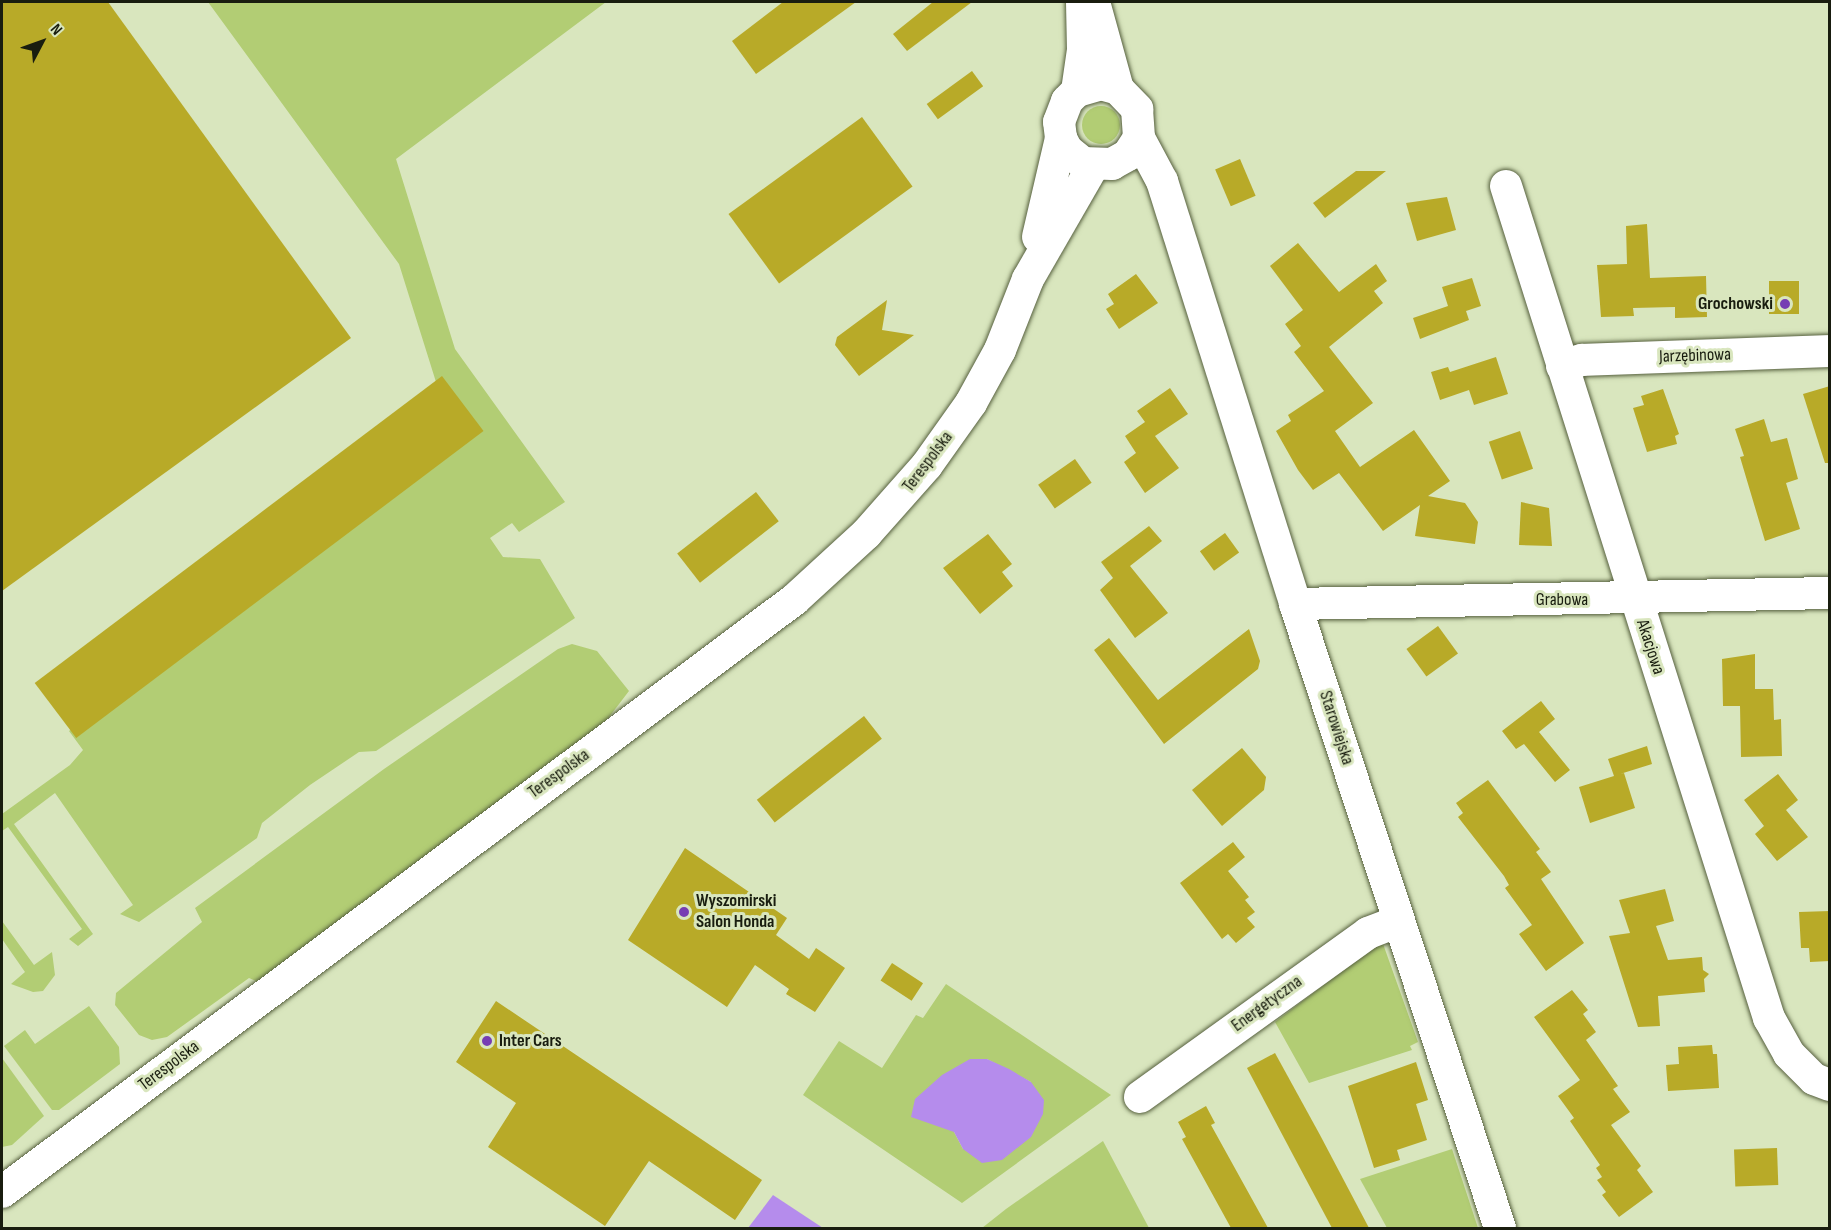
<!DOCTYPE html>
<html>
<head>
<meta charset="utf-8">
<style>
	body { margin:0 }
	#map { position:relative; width:1831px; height:1230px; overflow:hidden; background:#d9e6be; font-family:"Sofia Sans Condensed",sans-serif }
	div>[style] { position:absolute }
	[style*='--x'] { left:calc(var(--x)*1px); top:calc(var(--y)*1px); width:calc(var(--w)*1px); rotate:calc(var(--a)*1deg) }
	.green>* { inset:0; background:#b2cd74 }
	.round { border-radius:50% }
	.water>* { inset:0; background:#b58cec }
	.building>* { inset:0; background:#b8aa28; transform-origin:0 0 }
	.roads { filter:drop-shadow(0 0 2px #56603e) drop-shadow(0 0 2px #56603e) }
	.minor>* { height:32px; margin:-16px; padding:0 16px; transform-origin:16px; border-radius:16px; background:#fff }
	.dots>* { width:16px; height:16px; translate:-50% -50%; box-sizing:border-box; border:3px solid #d9e6be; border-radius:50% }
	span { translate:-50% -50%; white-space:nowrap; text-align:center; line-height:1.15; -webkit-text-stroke:6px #d9e6be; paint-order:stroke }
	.poi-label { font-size:18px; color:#191d0f; font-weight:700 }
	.right { translate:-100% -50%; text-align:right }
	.left { translate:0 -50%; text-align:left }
	.street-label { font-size:18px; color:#191d0f }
	.frame { position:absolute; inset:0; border:3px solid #191d0f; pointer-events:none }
	.north { position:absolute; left:12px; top:12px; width:60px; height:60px; -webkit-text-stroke:4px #d9e6be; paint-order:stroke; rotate:49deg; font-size:16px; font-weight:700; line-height:24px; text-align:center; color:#191d0f }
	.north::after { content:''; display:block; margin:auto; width:21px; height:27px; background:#191d0f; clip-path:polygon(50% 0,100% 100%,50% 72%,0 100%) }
</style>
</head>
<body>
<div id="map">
	<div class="green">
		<i style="clip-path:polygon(208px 2px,606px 2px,396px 159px,455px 349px,565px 502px,519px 532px,512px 523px,490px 538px,503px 557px,540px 559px,575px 618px,376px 751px,359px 752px,310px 785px,262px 823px,257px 838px,139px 922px,120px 914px,133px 905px,55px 793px,14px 824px,93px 934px,78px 946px,69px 939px,82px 929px,8px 827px,2px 831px,2px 814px,70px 765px,83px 750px,69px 731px,457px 449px,399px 264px)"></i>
		<i class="round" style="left:1082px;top:106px;width:38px;height:38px"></i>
		<i style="clip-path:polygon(572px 644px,597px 651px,629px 691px,606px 721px,258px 982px,249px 978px,167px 1037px,152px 1040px,139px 1035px,115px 1005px,116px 993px,202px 922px,195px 908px,384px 769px,558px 649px)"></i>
		<i style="clip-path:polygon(2px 921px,34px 965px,52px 952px,55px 975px,43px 991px,33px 992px,11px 984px,25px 972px,2px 939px)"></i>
		<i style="clip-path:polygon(1382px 941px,1418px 1042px,1410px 1046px,1412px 1050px,1309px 1083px,1275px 1022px)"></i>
		<i style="clip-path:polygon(evenodd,946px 984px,1111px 1095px,962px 1203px,803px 1095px,839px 1041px,882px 1068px,916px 1015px,923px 1018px,946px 984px,987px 1059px,1031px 1082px,963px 1149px,954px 1132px,987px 1059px)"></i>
		<i style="clip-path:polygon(89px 1006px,119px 1047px,120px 1064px,59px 1110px,52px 1110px,4px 1046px,25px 1030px,35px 1044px)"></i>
		<i style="clip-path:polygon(2px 1058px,44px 1116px,12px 1145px,2px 1147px)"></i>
		<i style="clip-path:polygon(1103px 1141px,1149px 1228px,982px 1228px,1006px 1209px)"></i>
		<i style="clip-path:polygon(1452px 1149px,1478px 1228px,1387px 1228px,1360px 1179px)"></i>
	</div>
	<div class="water">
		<i style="clip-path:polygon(970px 1059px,987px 1059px,1009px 1069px,1031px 1082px,1044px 1100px,1043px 1114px,1031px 1137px,1002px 1160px,982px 1163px,963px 1149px,954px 1132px,911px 1117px,915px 1099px,942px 1075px)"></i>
		<i style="clip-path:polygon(773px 1195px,823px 1228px,748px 1228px)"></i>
	</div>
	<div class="building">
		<i style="clip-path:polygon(2px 2px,108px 2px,351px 338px,2px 591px)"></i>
		<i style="clip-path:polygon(783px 2px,856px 2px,756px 74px,732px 41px)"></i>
		<i style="clip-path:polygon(933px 2px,972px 2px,907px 51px,893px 34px)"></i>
		<i style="left:972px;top:71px;width:19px;height:56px;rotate:54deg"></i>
		<i style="left:862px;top:117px;width:86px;height:165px;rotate:54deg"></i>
		<i style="left:1240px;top:159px;width:40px;height:27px;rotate:67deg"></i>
		<i style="clip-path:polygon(1356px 171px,1386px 171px,1325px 218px,1313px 203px)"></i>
		<i style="clip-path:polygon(1447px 197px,1456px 230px,1417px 241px,1406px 203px)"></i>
		<i style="clip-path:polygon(1647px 224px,1650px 278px,1706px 276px,1707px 317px,1675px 318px,1675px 307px,1633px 308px,1634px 316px,1601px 317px,1597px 265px,1627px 264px,1626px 226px)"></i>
		<i style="clip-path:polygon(1298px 243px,1339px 292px,1376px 264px,1387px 281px,1374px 291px,1383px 303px,1329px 347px,1373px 403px,1335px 431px,1360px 467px,1414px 430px,1450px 481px,1428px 496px,1465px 503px,1478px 522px,1475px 544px,1415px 536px,1420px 505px,1383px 531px,1339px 473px,1313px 490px,1298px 470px,1276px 431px,1291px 421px,1288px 415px,1324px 391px,1294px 352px,1301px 346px,1285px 324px,1303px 310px,1270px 266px)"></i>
		<i style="clip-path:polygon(1136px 274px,1158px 303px,1119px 329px,1106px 309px,1114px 304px,1108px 294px)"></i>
		<i style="clip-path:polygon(1472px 278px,1481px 306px,1466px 311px,1469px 320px,1420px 339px,1413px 318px,1448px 306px,1442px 287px)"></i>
		<i style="left:1769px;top:281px;width:30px;height:33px"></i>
		<i style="clip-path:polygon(887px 300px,882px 330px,914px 335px,859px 376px,835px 345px,837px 337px)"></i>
		<i style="clip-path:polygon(1496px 357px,1508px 394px,1474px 405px,1469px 390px,1440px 400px,1431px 372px,1448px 367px,1450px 372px)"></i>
		<i style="left:442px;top:376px;width:69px;height:510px;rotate:53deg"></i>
		<i style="clip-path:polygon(1830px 386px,1830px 463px,1825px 463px,1803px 394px)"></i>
		<i style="clip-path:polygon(1170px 388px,1188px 414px,1155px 436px,1179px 468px,1145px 493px,1124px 462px,1136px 453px,1125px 436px,1145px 422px,1137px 411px)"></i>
		<i style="clip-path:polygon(1663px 389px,1679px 434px,1675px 436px,1677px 444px,1647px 452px,1633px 408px,1644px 405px,1641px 396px)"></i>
		<i style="clip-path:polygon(1764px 419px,1771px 442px,1787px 438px,1798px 479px,1786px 483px,1800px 529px,1765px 541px,1740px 457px,1744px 456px,1735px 429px)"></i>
		<i style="left:1520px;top:431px;width:40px;height:33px;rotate:71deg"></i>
		<i style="left:1075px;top:459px;width:29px;height:45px;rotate:55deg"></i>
		<i style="left:756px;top:492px;width:37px;height:100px;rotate:52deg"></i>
		<i style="clip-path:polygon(1521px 502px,1549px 508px,1552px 546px,1519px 545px)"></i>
		<i style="clip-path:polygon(1149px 526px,1162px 541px,1130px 566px,1168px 613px,1135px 638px,1100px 590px,1113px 578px,1101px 562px)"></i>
		<i style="left:1225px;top:533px;width:24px;height:31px;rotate:54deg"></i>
		<i style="clip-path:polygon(988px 534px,1012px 564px,1002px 572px,1013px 586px,980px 614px,943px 568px)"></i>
		<i style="left:1438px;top:626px;width:34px;height:39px;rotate:54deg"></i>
		<i style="clip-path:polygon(1249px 629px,1260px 661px,1258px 669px,1164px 744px,1094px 650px,1109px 638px,1158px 700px)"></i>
		<i style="clip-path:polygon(1755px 654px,1755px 689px,1773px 689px,1774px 720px,1781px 719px,1782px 756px,1741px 757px,1740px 706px,1723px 706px,1722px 659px)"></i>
		<i style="clip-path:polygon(1541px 701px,1555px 719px,1539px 732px,1570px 770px,1555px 782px,1524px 744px,1516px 749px,1502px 731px)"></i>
		<i style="left:864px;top:716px;width:29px;height:136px;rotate:52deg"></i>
		<i style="clip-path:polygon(1647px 746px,1652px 764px,1620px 774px,1624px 773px,1635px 808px,1590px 823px,1579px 787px,1614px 776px,1608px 759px)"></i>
		<i style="clip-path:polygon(1242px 748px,1266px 777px,1264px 790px,1222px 826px,1192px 790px)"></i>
		<i style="clip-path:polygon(1778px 774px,1798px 800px,1786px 810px,1808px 837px,1777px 861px,1755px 834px,1764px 826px,1744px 800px)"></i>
		<i style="clip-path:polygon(1488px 780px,1540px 849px,1536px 852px,1551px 872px,1541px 879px,1584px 943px,1546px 971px,1519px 934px,1532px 925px,1505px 888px,1509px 885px,1504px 876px,1458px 817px,1463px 813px,1456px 803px)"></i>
		<i style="clip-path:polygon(1233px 842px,1245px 857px,1228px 871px,1249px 897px,1245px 900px,1255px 912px,1247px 918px,1255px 927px,1236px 943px,1228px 934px,1222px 939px,1180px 883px)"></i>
		<i style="clip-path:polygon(685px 848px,787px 918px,776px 935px,809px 959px,816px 948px,845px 968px,815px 1012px,786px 994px,789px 989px,755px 965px,727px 1007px,628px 940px)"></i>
		<i style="clip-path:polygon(1665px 889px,1674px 921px,1656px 926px,1668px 960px,1702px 957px,1703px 970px,1709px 974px,1704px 979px,1705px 992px,1658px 996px,1660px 1026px,1638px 1027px,1609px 936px,1630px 933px,1619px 900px)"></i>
		<i style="clip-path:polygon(1830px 911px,1830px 961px,1810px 962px,1809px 948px,1801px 948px,1799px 912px)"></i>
		<i style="left:892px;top:963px;width:37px;height:21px;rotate:33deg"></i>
		<i style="clip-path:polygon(1572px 990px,1588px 1010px,1583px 1014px,1596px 1032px,1586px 1040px,1618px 1086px,1613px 1089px,1630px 1112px,1611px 1125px,1641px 1166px,1637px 1170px,1653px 1192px,1619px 1217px,1602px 1195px,1606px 1192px,1597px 1180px,1602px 1177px,1596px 1168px,1600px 1165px,1570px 1121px,1574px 1118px,1558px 1096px,1580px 1080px,1534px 1017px)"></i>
		<i style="clip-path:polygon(496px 1001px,762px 1180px,735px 1220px,649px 1161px,605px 1226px,488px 1147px,516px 1103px,456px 1062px)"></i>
		<i style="clip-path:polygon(1712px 1045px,1713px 1054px,1717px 1054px,1719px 1088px,1668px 1091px,1666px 1065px,1679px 1064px,1678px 1047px)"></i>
		<i style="clip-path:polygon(1275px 1053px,1320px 1135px,1369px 1228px,1332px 1228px,1301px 1170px,1247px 1068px)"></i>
		<i style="clip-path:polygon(1416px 1062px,1428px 1100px,1416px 1104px,1427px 1140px,1397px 1150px,1400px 1160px,1374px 1168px,1348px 1086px)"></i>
		<i style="clip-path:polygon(1206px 1106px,1215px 1123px,1211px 1125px,1268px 1228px,1231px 1228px,1182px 1139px,1186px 1137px,1178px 1122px)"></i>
		<i style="left:1777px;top:1148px;width:37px;height:43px;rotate:88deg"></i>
	</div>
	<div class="roads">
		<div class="minor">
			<i style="--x:1094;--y:2;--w:90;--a:74.6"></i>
			<i style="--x:1077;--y:91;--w:41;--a:-81.7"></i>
			<i style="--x:1083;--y:50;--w:48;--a:-91.2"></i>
			<i style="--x:1139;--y:138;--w:49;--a:61.9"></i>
			<i style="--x:1162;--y:181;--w:443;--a:72.5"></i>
			<i style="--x:1295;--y:604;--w:657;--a:71.81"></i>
			<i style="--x:1506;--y:186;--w:873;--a:72.46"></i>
			<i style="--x:1769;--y:1018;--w:41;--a:60.9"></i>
			<i style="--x:1789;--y:1054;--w:35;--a:45"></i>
			<i style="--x:1814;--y:1079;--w:17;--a:21"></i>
			<i style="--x:1038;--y:237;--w:102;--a:-76.9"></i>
			<i style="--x:1061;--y:138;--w:16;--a:-97"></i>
			<i style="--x:1059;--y:122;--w:22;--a:-69"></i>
			<i style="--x:1067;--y:101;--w:14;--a:-45"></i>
			<i style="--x:1077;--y:91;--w:25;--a:-16"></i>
			<i style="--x:1101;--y:84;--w:18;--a:16"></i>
			<i style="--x:1118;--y:89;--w:28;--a:46"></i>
			<i style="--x:1137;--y:109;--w:29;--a:86"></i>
			<i style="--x:1139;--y:138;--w:20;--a:123"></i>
			<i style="--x:1128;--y:155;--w:18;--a:151"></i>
			<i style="--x:1112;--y:164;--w:29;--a:-178"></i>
			<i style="--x:1083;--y:163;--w:21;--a:-141"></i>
			<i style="--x:1067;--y:150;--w:13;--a:-117"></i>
			<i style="--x:1562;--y:366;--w:21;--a:-17"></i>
			<i style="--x:1582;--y:360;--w:248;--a:-2.1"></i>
			<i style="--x:1295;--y:604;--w:535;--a:-1.18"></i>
			<i style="--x:1140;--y:1097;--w:281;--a:-35.7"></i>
			<i style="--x:1368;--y:933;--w:33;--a:-21"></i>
			<i style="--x:2;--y:1192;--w:989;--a:-36.78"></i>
			<i style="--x:794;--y:600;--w:98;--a:-42.5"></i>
			<i style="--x:866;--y:534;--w:92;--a:-48.5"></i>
			<i style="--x:927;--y:465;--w:76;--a:-54.6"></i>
			<i style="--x:971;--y:403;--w:60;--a:-61.3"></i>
			<i style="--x:1000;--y:350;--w:76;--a:-68.5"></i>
			<i style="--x:1028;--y:279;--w:130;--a:-60.1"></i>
		</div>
	</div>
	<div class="dots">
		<i style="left:1785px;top:304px;background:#763db3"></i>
		<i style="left:684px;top:912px;background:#763db3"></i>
		<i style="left:487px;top:1041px;background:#763db3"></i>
	</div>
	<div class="poi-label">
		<span class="right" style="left:1773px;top:304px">Grochowski</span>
		<span class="left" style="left:696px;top:912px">Wyszomirski<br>Salon Honda</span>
		<span class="left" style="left:499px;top:1041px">Inter Cars</span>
	</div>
	<div class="street-label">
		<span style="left:1695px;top:356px;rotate:-2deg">Jarzębinowa</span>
		<span style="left:928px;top:462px;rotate:-53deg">Terespolska</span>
		<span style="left:1562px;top:600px">Grabowa</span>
		<span style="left:1650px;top:647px;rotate:72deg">Akacjowa</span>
		<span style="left:1336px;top:728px;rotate:72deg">Starowiejska</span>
		<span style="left:559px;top:774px;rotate:-36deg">Terespolska</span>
		<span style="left:1267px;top:1004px;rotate:-36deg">Energetyczna</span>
		<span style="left:169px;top:1066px;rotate:-37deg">Terespolska</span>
	</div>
	<div class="frame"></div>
	<div class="north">N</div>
</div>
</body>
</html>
